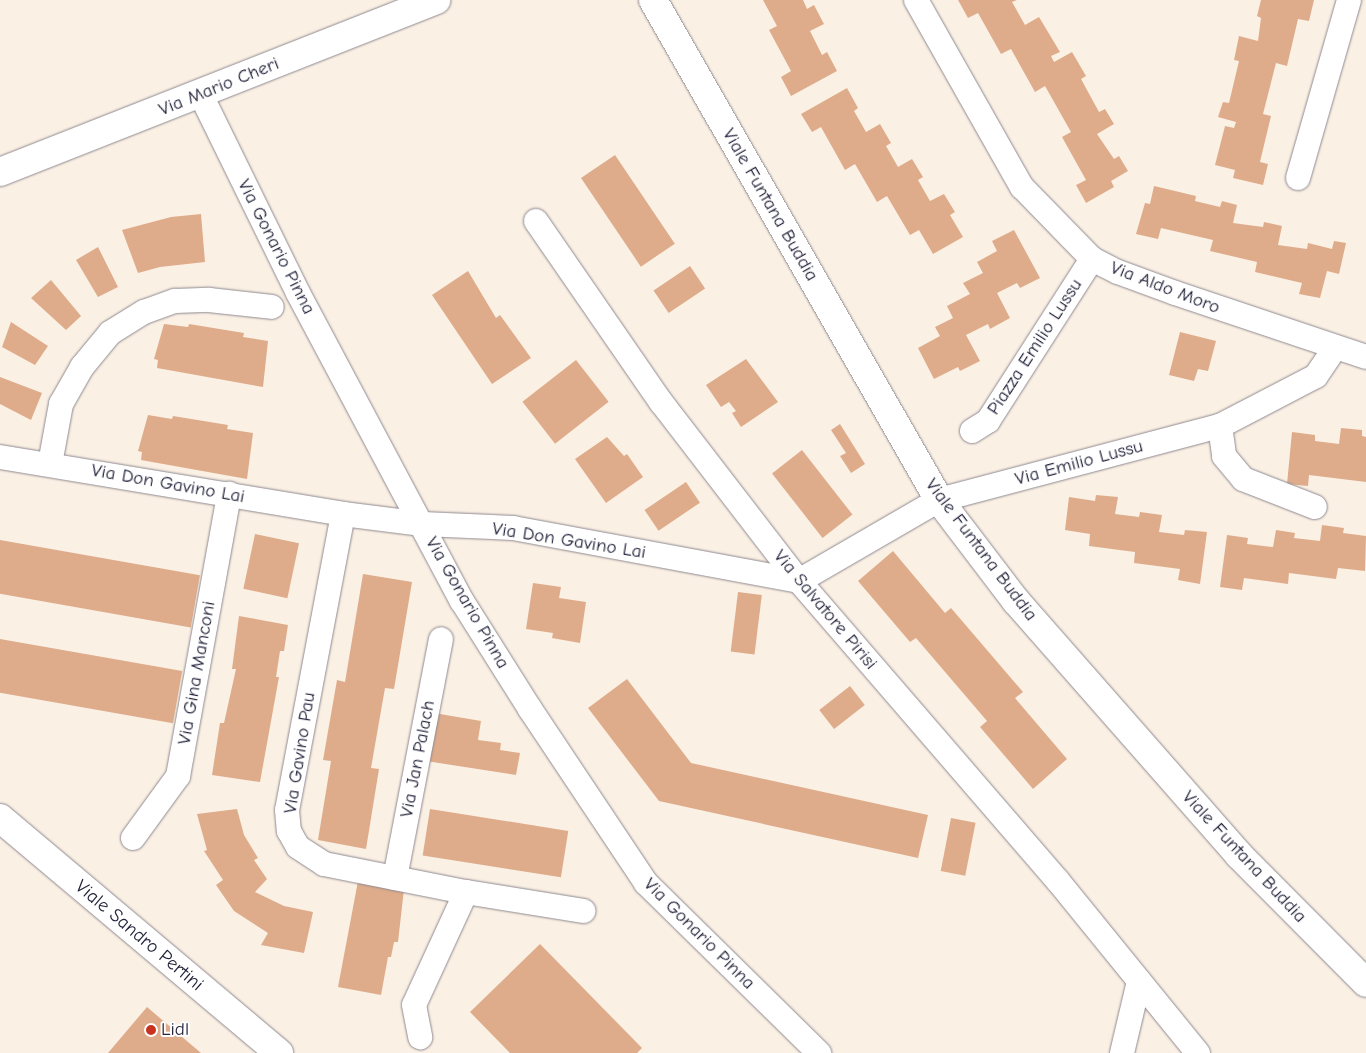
<!DOCTYPE html>
<html>
<head>
<meta charset="utf-8">
<style>
	body { margin:0 }
	#map { position:relative; width:1366px; height:1053px; overflow:hidden; background:#fbf0e4; font-family:"Comic Neue",sans-serif }
	div>[style] { position:absolute }
	[style*='--x'] { left:calc(var(--x)*1px); top:calc(var(--y)*1px); width:calc(var(--w)*1px); rotate:calc(var(--a)*1deg) }
	.building>* { inset:0; background:#deac8b; transform-origin:0 0 }
	.roads { filter:drop-shadow(0 0 1px #8e8990) drop-shadow(0 0 1px #8e8990) }
	.street>* { height:24px; margin:-12px; padding:0 12px; transform-origin:12px; border-radius:12px; background:#fff }
	.secondary>* { height:28px; margin:-14px; padding:0 14px; transform-origin:14px; border-radius:14px; background:#fff }
	.dots>* { width:14px; height:14px; translate:-50% -50%; box-sizing:border-box; border:2px solid #fff; border-radius:50% }
	span { translate:-50% -50%; white-space:nowrap; text-align:center; line-height:1.15; -webkit-text-stroke:4px #fff; paint-order:stroke }
	.street-label { font-size:19px; color:#22223b }
	.poi-label { font-size:19px; color:#22223b }
	.left { translate:0 -50%; text-align:left }
</style>
</head>
<body>
<div id="map">
	<div class="building">
		<i style="clip-path:polygon(763px 0,803px 0,807px 9px,814px 5px,824px 24px,810px 31px,822px 55px,827px 52px,837px 71px,791px 96px,781px 77px,791px 71px,769px 30px,777px 26px)"></i>
		<i style="clip-path:polygon(958px 0,1017px 0,1012px 2px,1025px 25px,1039px 17px,1060px 52px,1051px 56px,1054px 62px,1072px 52px,1086px 76px,1081px 79px,1099px 112px,1105px 109px,1114px 124px,1097px 134px,1114px 159px,1119px 156px,1128px 171px,1111px 181px,1114px 187px,1086px 203px,1076px 185px,1086px 180px,1062px 137px,1071px 132px,1045px 86px,1035px 92px,1011px 49px,1001px 54px,978px 13px,968px 18px)"></i>
		<i style="clip-path:polygon(1261px 0,1314px 0,1309px 21px,1298px 19px,1287px 66px,1276px 63px,1263px 114px,1271px 116px,1260px 162px,1268px 164px,1263px 185px,1233px 178px,1235px 170px,1215px 165px,1225px 126px,1234px 128px,1236px 122px,1218px 117px,1223px 102px,1229px 103px,1239px 61px,1234px 60px,1239px 36px,1258px 41px,1261px 18px,1257px 16px)"></i>
		<i style="clip-path:polygon(847px 88px,858px 108px,854px 111px,866px 132px,880px 124px,891px 143px,886px 146px,898px 167px,912px 159px,923px 177px,918px 180px,930px 201px,944px 194px,955px 212px,950px 215px,963px 237px,933px 254px,919px 230px,910px 235px,887px 196px,877px 202px,855px 164px,845px 170px,821px 127px,812px 132px,801px 114px)"></i>
		<i style="left:615px;top:155px;width:107px;height:41px;rotate:56deg"></i>
		<i style="clip-path:polygon(1154px 186px,1196px 196px,1195px 201px,1220px 207px,1222px 201px,1237px 205px,1233px 223px,1263px 227px,1264px 222px,1282px 226px,1278px 245px,1307px 249px,1308px 243px,1332px 249px,1334px 241px,1346px 243px,1339px 274px,1327px 271px,1320px 298px,1299px 294px,1302px 283px,1255px 272px,1257px 262px,1210px 251px,1213px 240px,1161px 228px,1158px 239px,1136px 234px,1145px 203px,1150px 204px)"></i>
		<i style="clip-path:polygon(201px 214px,205px 262px,160px 267px,138px 273px,122px 230px,171px 217px)"></i>
		<i style="clip-path:polygon(1014px 230px,1040px 278px,1020px 288px,1017px 283px,997px 293px,1010px 318px,990px 329px,988px 324px,966px 335px,980px 361px,960px 371px,958px 367px,934px 379px,918px 348px,940px 336px,935px 327px,953px 318px,947px 306px,970px 294px,963px 283px,983px 273px,977px 262px,997px 251px,992px 241px)"></i>
		<i style="clip-path:polygon(98px 247px,118px 287px,98px 297px,76px 260px)"></i>
		<i style="left:690px;top:266px;width:27px;height:44px;rotate:56deg"></i>
		<i style="clip-path:polygon(468px 271px,496px 318px,500px 315px,531px 358px,492px 384px,432px 295px)"></i>
		<i style="clip-path:polygon(51px 280px,81px 316px,66px 330px,31px 298px)"></i>
		<i style="clip-path:polygon(11px 322px,48px 346px,35px 365px,2px 347px)"></i>
		<i style="clip-path:polygon(164px 324px,188px 327px,189px 324px,244px 333px,243px 337px,268px 341px,263px 387px,157px 368px,158px 360px,154px 359px)"></i>
		<i style="clip-path:polygon(1180px 332px,1216px 341px,1208px 371px,1198px 369px,1194px 381px,1169px 375px)"></i>
		<i style="clip-path:polygon(746px 359px,778px 402px,741px 427px,732px 413px,736px 411px,729px 402px,721px 407px,706px 385px)"></i>
		<i style="left:576px;top:360px;width:53px;height:68px;rotate:52deg"></i>
		<i style="clip-path:polygon(0 377px,42px 393px,31px 420px,0 404px)"></i>
		<i style="clip-path:polygon(148px 415px,172px 419px,173px 416px,228px 425px,227px 429px,253px 433px,247px 479px,141px 460px,142px 452px,138px 451px)"></i>
		<i style="clip-path:polygon(840px 424px,865px 464px,851px 473px,840px 456px,846px 453px,831px 430px)"></i>
		<i style="clip-path:polygon(1341px 428px,1362px 430px,1362px 436px,1366px 437px,1366px 482px,1309px 475px,1308px 486px,1287px 484px,1292px 432px,1315px 435px,1315px 441px,1339px 444px)"></i>
		<i style="clip-path:polygon(607px 437px,624px 456px,627px 454px,643px 477px,606px 503px,575px 459px)"></i>
		<i style="left:802px;top:450px;width:82px;height:38px;rotate:52deg"></i>
		<i style="left:686px;top:482px;width:25px;height:50px;rotate:56deg"></i>
		<i style="clip-path:polygon(1096px 495px,1118px 497px,1115px 514px,1139px 517px,1140px 512px,1162px 515px,1159px 532px,1184px 535px,1185px 530px,1207px 532px,1200px 584px,1178px 580px,1180px 569px,1134px 563px,1135px 552px,1089px 546px,1090px 534px,1065px 530px,1069px 497px,1095px 501px)"></i>
		<i style="clip-path:polygon(1322px 525px,1344px 528px,1343px 533px,1366px 536px,1365px 571px,1338px 568px,1336px 579px,1289px 573px,1288px 584px,1244px 578px,1242px 590px,1220px 587px,1227px 535px,1248px 538px,1247px 544px,1273px 547px,1276px 530px,1295px 533px,1294px 538px,1320px 541px)"></i>
		<i style="left:255px;top:534px;width:45px;height:56px;rotate:12deg"></i>
		<i style="left:0;top:540px;width:203px;height:53px;rotate:10deg"></i>
		<i style="clip-path:polygon(893px 551px,945px 613px,951px 608px,1023px 692px,1015px 698px,1067px 759px,1033px 789px,980px 727px,987px 721px,916px 638px,910px 642px,858px 581px)"></i>
		<i style="clip-path:polygon(363px 574px,412px 582px,394px 689px,385px 688px,371px 768px,379px 769px,366px 849px,318px 840px,331px 761px,323px 760px,337px 680px,345px 682px)"></i>
		<i style="clip-path:polygon(533px 583px,561px 587px,559px 598px,586px 602px,580px 643px,552px 638px,553px 633px,526px 629px)"></i>
		<i style="left:738px;top:592px;width:24px;height:60px;rotate:7deg"></i>
		<i style="clip-path:polygon(239px 616px,288px 625px,284px 651px,280px 651px,276px 677px,279px 677px,260px 782px,212px 775px,220px 723px,224px 723px,236px 669px,232px 669px)"></i>
		<i style="left:0;top:639px;width:185px;height:53px;rotate:10deg"></i>
		<i style="clip-path:polygon(627px 679px,691px 763px,928px 815px,918px 858px,659px 801px,588px 708px)"></i>
		<i style="left:850px;top:686px;width:24px;height:39px;rotate:52deg"></i>
		<i style="clip-path:polygon(434px 713px,481px 721px,478px 740px,501px 743px,500px 750px,520px 753px,516px 775px,426px 761px)"></i>
		<i style="clip-path:polygon(237px 809px,244px 835px,258px 858px,254px 860px,267px 879px,255px 892px,284px 906px,313px 912px,304px 953px,261px 945px,268px 933px,234px 911px,216px 885px,223px 880px,204px 851px,207px 850px,197px 814px)"></i>
		<i style="left:430px;top:809px;width:140px;height:47px;rotate:9deg"></i>
		<i style="left:951px;top:818px;width:25px;height:54px;rotate:11deg"></i>
		<i style="clip-path:polygon(358px 881px,404px 889px,398px 942px,394px 942px,391px 957px,388px 957px,381px 995px,338px 987px)"></i>
		<i style="clip-path:polygon(540px 944px,642px 1048px,637px 1053px,510px 1053px,470px 1012px)"></i>
		<i style="clip-path:polygon(147px 1007px,201px 1053px,108px 1053px)"></i>
	</div>
	<div class="roads">
		<div class="street">
			<i style="--x:916;--y:0;--w:215;--a:60.5"></i>
			<i style="--x:1022;--y:187;--w:100;--a:45.8"></i>
			<i style="--x:1092;--y:259;--w:29;--a:27"></i>
			<i style="--x:1118;--y:272;--w:61;--a:20.2"></i>
			<i style="--x:1175;--y:293;--w:201;--a:18.5"></i>
			<i style="--x:201;--y:95;--w:220;--a:63.9"></i>
			<i style="--x:298;--y:293;--w:349;--a:62"></i>
			<i style="--x:462;--y:601;--w:128;--a:57.8"></i>
			<i style="--x:530;--y:709;--w:209;--a:56.3"></i>
			<i style="--x:646;--y:883;--w:243;--a:44.5"></i>
			<i style="--x:1298;--y:178;--w:185;--a:-74"></i>
			<i style="--x:536;--y:221;--w:220;--a:55.4"></i>
			<i style="--x:661;--y:402;--w:226;--a:52.4"></i>
			<i style="--x:799;--y:581;--w:396;--a:49.2"></i>
			<i style="--x:1058;--y:881;--w:222;--a:50.9"></i>
			<i style="--x:1220;--y:426;--w:30;--a:82"></i>
			<i style="--x:1224;--y:456;--w:30;--a:50"></i>
			<i style="--x:1243;--y:479;--w:77;--a:21.3"></i>
			<i style="--x:972;--y:431;--w:19;--a:-32"></i>
			<i style="--x:988;--y:421;--w:193;--a:-57.3"></i>
			<i style="--x:0;--y:457;--w:348;--a:9.4"></i>
			<i style="--x:343;--y:514;--w:80;--a:7.2"></i>
			<i style="--x:422;--y:524;--w:91;--a:2.5"></i>
			<i style="--x:513;--y:528;--w:291;--a:10.5"></i>
			<i style="--x:799;--y:581;--w:162;--a:-30.1"></i>
			<i style="--x:939;--y:500;--w:291;--a:-14.8"></i>
			<i style="--x:1220;--y:426;--w:108;--a:-27.5"></i>
			<i style="--x:1316;--y:376;--w:32;--a:-56"></i>
			<i style="--x:50;--y:464;--w:61;--a:-79.6"></i>
			<i style="--x:61;--y:404;--w:43;--a:-60.4"></i>
			<i style="--x:82;--y:367;--w:44;--a:-50.5"></i>
			<i style="--x:110;--y:333;--w:40;--a:-32"></i>
			<i style="--x:144;--y:312;--w:33;--a:-20"></i>
			<i style="--x:175;--y:301;--w:34;--a:-2"></i>
			<i style="--x:209;--y:300;--w:63;--a:6.3"></i>
			<i style="--x:343;--y:514;--w:301;--a:100.7"></i>
			<i style="--x:287;--y:810;--w:21;--a:85"></i>
			<i style="--x:289;--y:831;--w:18;--a:61"></i>
			<i style="--x:298;--y:847;--w:31;--a:33"></i>
			<i style="--x:324;--y:864;--w:145;--a:11.2"></i>
			<i style="--x:466;--y:892;--w:124;--a:114.7"></i>
			<i style="--x:414;--y:1005;--w:33;--a:79"></i>
			<i style="--x:133;--y:838;--w:77;--a:-54"></i>
			<i style="--x:178;--y:776;--w:287;--a:-79.7"></i>
			<i style="--x:395;--y:878;--w:243;--a:-79.1"></i>
			<i style="--x:466;--y:892;--w:119;--a:9.2"></i>
			<i style="--x:1122;--y:1053;--w:74;--a:-76.7"></i>
		</div>
		<div class="secondary">
			<i style="--x:653;--y:0;--w:576;--a:60.23"></i>
			<i style="--x:939;--y:500;--w:127;--a:52.7"></i>
			<i style="--x:1016;--y:601;--w:338;--a:48.7"></i>
			<i style="--x:1239;--y:855;--w:180;--a:45.2"></i>
			<i style="--x:0;--y:172;--w:469;--a:-21.5"></i>
			<i style="--x:0;--y:818;--w:365;--a:40.1"></i>
		</div>
	</div>
	<div class="dots">
		<i style="left:151px;top:1030px;background:#c8321e"></i>
	</div>
	<div class="street-label">
		<span style="left:219px;top:87px;rotate:-22deg">Via Mario Cheri</span>
		<span style="left:770px;top:205px;rotate:60deg">Viale Funtana Buddia</span>
		<span style="left:276px;top:247px;rotate:63deg">Via Gonario Pinna</span>
		<span style="left:1165px;top:288px;rotate:21deg">Via Aldo Moro</span>
		<span style="left:1035px;top:347px;rotate:-57deg">Piazza Emilio Lussu</span>
		<span style="left:1079px;top:463px;rotate:-15deg">Via Emilio Lussu</span>
		<span style="left:168px;top:484px;rotate:10deg">Via Don Gavino Lai</span>
		<span style="left:569px;top:541px;rotate:9deg">Via Don Gavino Lai</span>
		<span style="left:981px;top:550px;rotate:53deg">Viale Funtana Buddia</span>
		<span style="left:467px;top:603px;rotate:60deg">Via Gonario Pinna</span>
		<span style="left:825px;top:610px;rotate:50deg">Via Salvatore Pirisi</span>
		<span style="left:197px;top:673px;rotate:-80deg">Via Gina Manconi</span>
		<span style="left:300px;top:753px;rotate:-81deg">Via Gavino Pau</span>
		<span style="left:418px;top:759px;rotate:-79deg">Via Jan Palach</span>
		<span style="left:1244px;top:857px;rotate:47deg">Viale Funtana Buddia</span>
		<span style="left:699px;top:934px;rotate:45deg">Via Gonario Pinna</span>
		<span style="left:139px;top:936px;rotate:40deg">Viale Sandro Pertini</span>
	</div>
	<div class="poi-label">
		<span class="left" style="left:161px;top:1030px">Lidl</span>
	</div>
</div>
</body>
</html>
